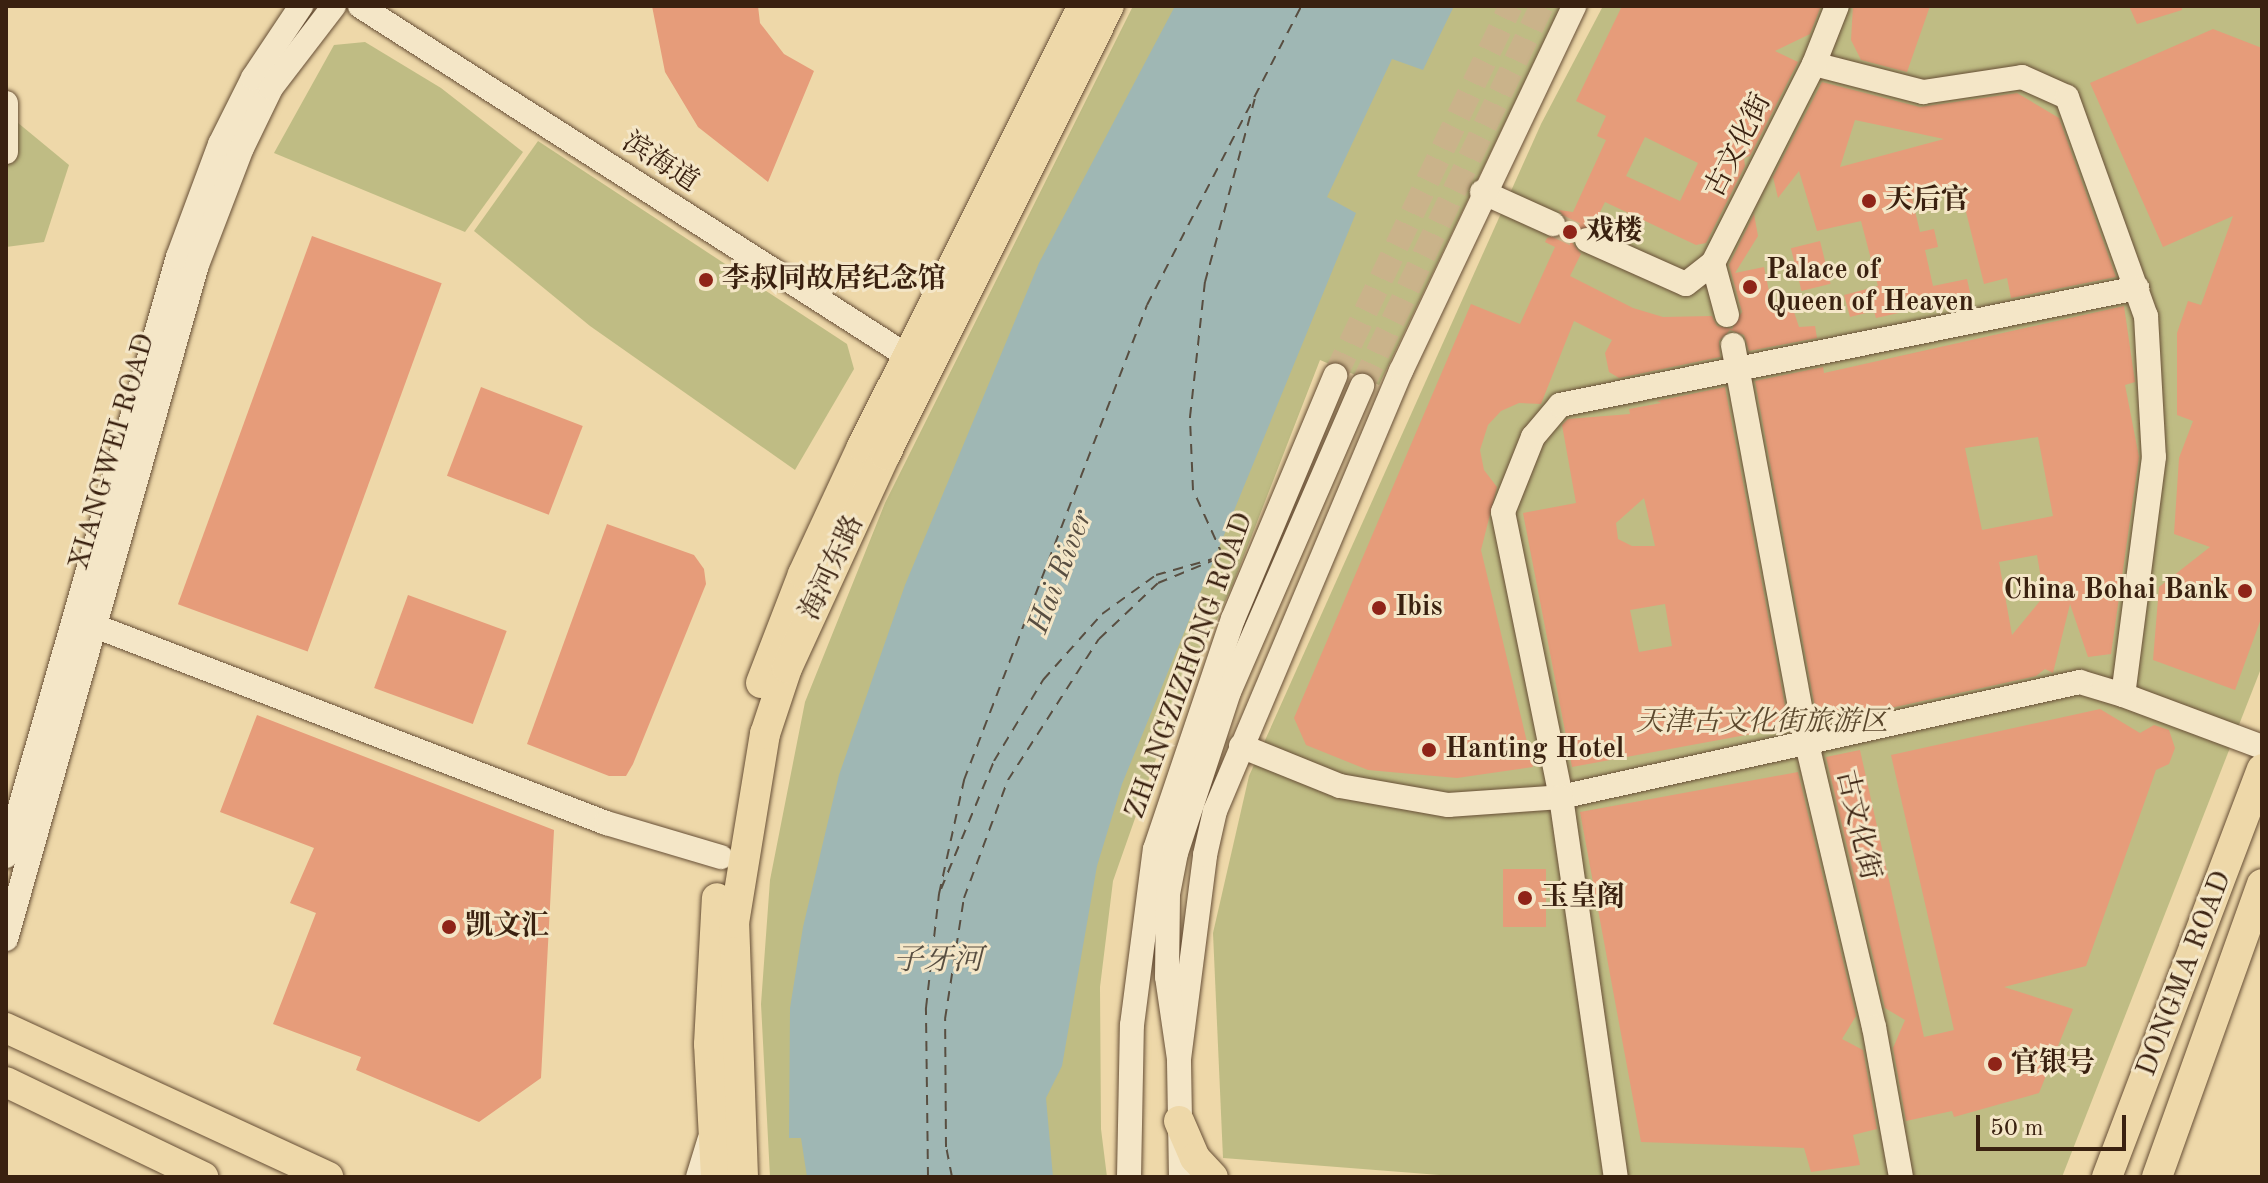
<!DOCTYPE html>
<html>
<head>
<meta charset="utf-8">
<style>
	body { margin:0 }
	#map { position:relative; width:2268px; height:1183px; overflow:hidden; background:#eed8a9; font-family:"Old Standard TT","Noto Serif SC",serif }
	div>[style] { position:absolute }
	[style*='--x'] { left:calc(var(--x)*1px); top:calc(var(--y)*1px); width:calc(var(--w)*1px); rotate:calc(var(--a)*1deg) }
	.green>* { inset:0; background:#bfbc84 }
	.water>* { inset:0; background:#9fb7b4 }
	.ferry>* { height:2px; margin-top:-1px; transform-origin:0; background:repeating-linear-gradient(90deg,#584e41 0 10px,transparent 0 18px) }
	.building>* { inset:0; background:#e69c7a; transform-origin:0 0 }
	.minor-tunnel>* { height:24px; margin-top:-12px; transform-origin:0; background:repeating-linear-gradient(90deg,#cab38a 0 24px,transparent 0 36px) }
	.roads { filter:drop-shadow(0 0 2px #674f36) drop-shadow(0 0 2px #674f36) }
	.minor>* { height:24px; margin:-12px; padding:0 12px; transform-origin:12px; border-radius:12px; background:#f4e6c7 }
	.major>* { height:30px; margin:-15px; padding:0 15px; transform-origin:15px; border-radius:15px; background:#eed8a9 }
	.dots>* { width:22px; height:22px; translate:-50% -50%; box-sizing:border-box; border:4px solid #f4e6c7; border-radius:50% }
	span { translate:-50% -50%; white-space:nowrap; text-align:center; line-height:1.15; -webkit-text-stroke:6px #f4e6c7; paint-order:stroke }
	.street-label { font-size:28px; color:#3a2110 }
	.poi-label { font-size:28px; color:#3a2110; font-weight:700 }
	.left { translate:0 -50%; text-align:left }
	.right { translate:-100% -50%; text-align:right }
	.park-label { font-size:28px; color:#5b482d; font-style:italic }
	.water-label { font-size:30px; color:#584e41; font-style:italic }
	.frame { position:absolute; inset:0; border:8px solid #3a2110; pointer-events:none }
	.scale { position:absolute; left:1976px; top:1115px; width:150px; height:36px; box-sizing:border-box; border:4px solid #3a2110; border-top:0; padding-left:10px; font-size:24px; line-height:28px; white-space:nowrap; color:#3a2110; -webkit-text-stroke:6px #f4e6c7; paint-order:stroke }
</style>
</head>
<body>
<div id="map">
	<div class="green">
		<i style="clip-path:polygon(1133px 6px,1561px 6px,1379px 385px,1320px 360px,1233px 584px,1164px 736px,1113px 881px,1100px 987px,1101px 1129px,1107px 1177px,770px 1177px,761px 1004px,770px 880px,805px 702px,885px 503px)"></i>
		<i style="clip-path:polygon(1603px 6px,2262px 6px,2262px 666px,2062px 1177px,1465px 1177px,1223px 1158px,1213px 933px,1249px 776px,1541px 124px)"></i>
		<i style="clip-path:polygon(365px 42px,441px 88px,523px 152px,465px 232px,274px 153px,334px 45px)"></i>
		<i style="clip-path:polygon(6px 113px,69px 165px,44px 242px,6px 247px)"></i>
		<i style="clip-path:polygon(538px 141px,847px 344px,854px 369px,795px 470px,590px 326px,474px 231px)"></i>
	</div>
	<div class="water">
		<i style="clip-path:polygon(1175px 6px,1454px 6px,1423px 70px,1392px 59px,1327px 197px,1356px 213px,1122px 784px,1097px 866px,1062px 1066px,1046px 1098px,1053px 1177px,807px 1177px,801px 1138px,789px 1138px,790px 1008px,803px 927px,839px 775px,905px 585px,1039px 263px)"></i>
	</div>
	<div class="ferry">
		<i style="--x:941;--y:889;--w:139;--a:-67.5"></i>
		<i style="--x:994;--y:761;--w:95;--a:-58.8"></i>
		<i style="--x:1043;--y:680;--w:89;--a:-48.2"></i>
		<i style="--x:1102;--y:614;--w:67;--a:-35.8"></i>
		<i style="--x:1156;--y:575;--w:70;--a:-15.8"></i>
		<i style="--x:1223;--y:556;--w:72;--a:-114.4"></i>
		<i style="--x:1193;--y:490;--w:73;--a:-92.4"></i>
		<i style="--x:1190;--y:417;--w:136;--a:-83.7"></i>
		<i style="--x:1205;--y:282;--w:191;--a:-74.8"></i>
		<i style="--x:928;--y:1177;--w:169;--a:-90.7"></i>
		<i style="--x:926;--y:1008;--w:115;--a:-83.5"></i>
		<i style="--x:939;--y:894;--w:117;--a:-77.6"></i>
		<i style="--x:964;--y:780;--w:509;--a:-68.93"></i>
		<i style="--x:1147;--y:305;--w:336;--a:-62.7"></i>
		<i style="--x:952;--y:1177;--w:31;--a:-101"></i>
		<i style="--x:946;--y:1147;--w:128;--a:-90.4"></i>
		<i style="--x:945;--y:1019;--w:122;--a:-81.1"></i>
		<i style="--x:964;--y:898;--w:126;--a:-69.6"></i>
		<i style="--x:1008;--y:780;--w:168;--a:-57.2"></i>
		<i style="--x:1099;--y:639;--w:81;--a:-43.5"></i>
		<i style="--x:1158;--y:583;--w:61;--a:-22.3"></i>
	</div>
	<div class="building">
		<i style="clip-path:polygon(652px 6px,758px 6px,760px 23px,784px 54px,814px 71px,768px 182px,698px 127px,665px 72px)"></i>
		<i style="clip-path:polygon(evenodd,1622px 6px,1821px 6px,1810px 34px,1775px 51px,1798px 62px,1750px 156px,1744px 158px,1745px 166px,1706px 243px,1696px 245px,1605px 202px,1593px 226px,1574px 233px,1572px 242px,1581px 254px,1570px 276px,1633px 308px,1663px 317px,1712px 316px,1717px 326px,1732px 329px,1742px 312px,1729px 265px,1754px 214px,1758px 236px,1735px 273px,1764px 267px,1772px 306px,1791px 303px,1799px 327px,1815px 326px,1817px 338px,1749px 351px,1744px 335px,1730px 330px,1719px 341px,1720px 357px,1619px 378px,1609px 372px,1605px 353px,1612px 340px,1574px 321px,1541px 404px,1519px 403px,1501px 411px,1488px 425px,1480px 450px,1484px 470px,1497px 487px,1481px 550px,1533px 767px,1457px 778px,1368px 770px,1306px 745px,1294px 718px,1471px 304px,1520px 324px,1555px 247px,1545px 242px,1547px 238px,1566px 231px,1568px 222px,1559px 210px,1573px 212px,1606px 140px,1597px 136px,1606px 116px,1576px 101px,1622px 6px,1645px 137px,1698px 163px,1680px 201px,1626px 176px,1645px 137px)"></i>
		<i style="clip-path:polygon(1853px 6px,1930px 6px,1907px 72px,1861px 60px,1851px 40px)"></i>
		<i style="clip-path:polygon(2129px 6px,2182px 6px,2182px 10px,2137px 24px)"></i>
		<i style="clip-path:polygon(2213px 29px,2262px 48px,2262px 616px,2235px 690px,2153px 660px,2159px 587px,2210px 547px,2174px 534px,2179px 458px,2193px 421px,2177px 415px,2177px 333px,2188px 301px,2201px 305px,2233px 216px,2163px 247px,2090px 83px)"></i>
		<i style="clip-path:polygon(evenodd,1822px 82px,1920px 107px,2017px 93px,2059px 118px,2116px 277px,2011px 298px,2007px 278px,1984px 284px,1959px 184px,1911px 194px,1920px 232px,1934px 229px,1938px 247px,1925px 250px,1933px 286px,1967px 279px,1971px 297px,1876px 318px,1874px 311px,1850px 317px,1844px 295px,1878px 286px,1861px 221px,1817px 231px,1799px 171px,1778px 198px,1773px 177px,1822px 82px,1855px 120px,1944px 139px,1840px 167px,1855px 120px)"></i>
		<i style="left:312px;top:236px;width:138px;height:392px;rotate:20deg"></i>
		<i style="left:1820px;top:241px;width:44px;height:30px;rotate:76deg"></i>
		<i style="clip-path:polygon(evenodd,2124px 306px,2135px 382px,2125px 385px,2139px 457px,2111px 654px,2088px 657px,2070px 604px,2053px 673px,2045px 669px,2036px 676px,1818px 724px,1755px 381px,1823px 367px,1824px 373px,2124px 306px,2038px 437px,2053px 516px,1982px 530px,1965px 448px,2038px 437px,2124px 306px,2037px 555px,2044px 596px,2012px 635px,1999px 562px,2037px 555px)"></i>
		<i style="left:481px;top:387px;width:109px;height:95px;rotate:21deg"></i>
		<i style="clip-path:polygon(evenodd,1725px 387px,1789px 727px,1572px 767px,1523px 513px,1576px 503px,1562px 425px,1568px 419px,1630px 414px,1629px 409px,1661px 403px,1657px 401px,1725px 387px,1644px 498px,1655px 546px,1632px 546px,1618px 539px,1616px 523px,1644px 498px,1725px 387px,1665px 604px,1672px 646px,1639px 652px,1630px 610px,1665px 604px)"></i>
		<i style="clip-path:polygon(607px 524px,694px 555px,704px 569px,706px 584px,633px 764px,626px 776px,609px 776px,527px 744px)"></i>
		<i style="left:408px;top:595px;width:105px;height:99px;rotate:20deg"></i>
		<i style="clip-path:polygon(2100px 709px,2140px 733px,2154px 725px,2169px 730px,2175px 748px,2169px 764px,2156px 770px,2086px 966px,2004px 987px,2073px 1009px,2039px 1093px,1954px 1117px,1952px 1111px,1906px 1121px,1893px 1048px,1905px 1020px,1885px 1008px,1826px 757px,1860px 750px,1924px 1037px,1954px 1030px,1891px 755px)"></i>
		<i style="clip-path:polygon(257px 715px,554px 830px,541px 1078px,479px 1122px,356px 1070px,361px 1057px,273px 1024px,316px 913px,290px 903px,314px 848px,220px 812px)"></i>
		<i style="clip-path:polygon(1798px 772px,1856px 1016px,1842px 1039px,1863px 1050px,1877px 1129px,1853px 1135px,1860px 1165px,1811px 1172px,1804px 1148px,1641px 1142px,1580px 812px)"></i>
		<i style="left:1503px;top:869px;width:43px;height:58px"></i>
	</div>
	<div class="minor-tunnel">
		<i style="--x:1553;--y:224;--w:38;--a:25"></i>
		<i style="--x:1335;--y:376;--w:410;--a:-64.6"></i>
		<i style="--x:1362;--y:386;--w:420;--a:-64.7"></i>
	</div>
	<div class="roads">
		<div class="minor">
			<i style="--x:360;--y:6;--w:668;--a:32.6"></i>
			<i style="--x:1814;--y:64;--w:113;--a:14.4"></i>
			<i style="--x:1923;--y:92;--w:100;--a:-8.6"></i>
			<i style="--x:2022;--y:77;--w:49;--a:24"></i>
			<i style="--x:2067;--y:97;--w:233;--a:70.2"></i>
			<i style="--x:2146;--y:316;--w:141;--a:86.8"></i>
			<i style="--x:2154;--y:457;--w:240;--a:97.4"></i>
			<i style="--x:2123;--y:695;--w:148;--a:20.5"></i>
			<i style="--x:6;--y:103;--w:49;--a:90"></i>
			<i style="--x:1482;--y:192;--w:78;--a:24.3"></i>
			<i style="--x:1587;--y:240;--w:108;--a:24"></i>
			<i style="--x:1686;--y:284;--w:34;--a:-38"></i>
			<i style="--x:1727;--y:315;--w:54;--a:-105.1"></i>
			<i style="--x:1713;--y:263;--w:223;--a:-63.1"></i>
			<i style="--x:1814;--y:64;--w:62;--a:-68.4"></i>
			<i style="--x:1733;--y:345;--w:406;--a:79.5"></i>
			<i style="--x:1807;--y:744;--w:291;--a:76.7"></i>
			<i style="--x:1874;--y:1027;--w:152;--a:79.8"></i>
			<i style="--x:82;--y:621;--w:562;--a:21.08"></i>
			<i style="--x:606;--y:823;--w:120;--a:16.5"></i>
			<i style="--x:2123;--y:695;--w:45;--a:-163.2"></i>
			<i style="--x:2080;--y:682;--w:532;--a:167.51"></i>
			<i style="--x:1561;--y:797;--w:291;--a:-101.5"></i>
			<i style="--x:1503;--y:512;--w:81;--a:-68.2"></i>
			<i style="--x:1533;--y:437;--w:42;--a:-49.8"></i>
			<i style="--x:1560;--y:405;--w:589;--a:-11.46"></i>
			<i style="--x:1241;--y:746;--w:107;--a:22"></i>
			<i style="--x:1340;--y:786;--w:110;--a:10"></i>
			<i style="--x:1448;--y:805;--w:113;--a:-4"></i>
			<i style="--x:1561;--y:797;--w:384;--a:81.8"></i>
			<i style="--x:6;--y:856;--w:623;--a:-73.98"></i>
			<i style="--x:178;--y:257;--w:121;--a:-69.6"></i>
			<i style="--x:220;--y:144;--w:74;--a:-63.4"></i>
			<i style="--x:253;--y:78;--w:87;--a:-56.3"></i>
			<i style="--x:6;--y:939;--w:701;--a:-74.18"></i>
			<i style="--x:197;--y:265;--w:125;--a:-69"></i>
			<i style="--x:242;--y:148;--w:67;--a:-64.2"></i>
			<i style="--x:271;--y:88;--w:103;--a:-52.5"></i>
			<i style="--x:1179;--y:1059;--w:206;--a:-82.7"></i>
			<i style="--x:1205;--y:855;--w:45;--a:-77.2"></i>
			<i style="--x:1215;--y:811;--w:478;--a:-67.1"></i>
			<i style="--x:1401;--y:371;--w:404;--a:-64.6"></i>
			<i style="--x:698;--y:1177;--w:38;--a:-73"></i>
			<i style="--x:1129;--y:1177;--w:152;--a:-88.9"></i>
			<i style="--x:1132;--y:1025;--w:177;--a:-82.6"></i>
			<i style="--x:1155;--y:849;--w:243;--a:-71.3"></i>
			<i style="--x:1233;--y:619;--w:264;--a:-67.2"></i>
			<i style="--x:1181;--y:1177;--w:118;--a:-91"></i>
			<i style="--x:1179;--y:1059;--w:83;--a:-98.3"></i>
			<i style="--x:1167;--y:977;--w:83;--a:-89.3"></i>
			<i style="--x:1168;--y:894;--w:42;--a:-79"></i>
			<i style="--x:1176;--y:853;--w:169;--a:-71.8"></i>
			<i style="--x:1229;--y:692;--w:334;--a:-66.5"></i>
		</div>
		<div class="major">
			<i style="--x:761;--y:683;--w:117;--a:-68.9"></i>
			<i style="--x:803;--y:574;--w:140;--a:-65.1"></i>
			<i style="--x:862;--y:447;--w:493;--a:-63.4"></i>
			<i style="--x:6;--y:1028;--w:355;--a:24.8"></i>
			<i style="--x:6;--y:1082;--w:219;--a:25.7"></i>
			<i style="--x:1179;--y:1121;--w:40;--a:66.6"></i>
			<i style="--x:1195;--y:1158;--w:26;--a:47"></i>
			<i style="--x:716;--y:1177;--w:133;--a:-93"></i>
			<i style="--x:709;--y:1044;--w:146;--a:-86.9"></i>
			<i style="--x:743;--y:1177;--w:254;--a:-92"></i>
			<i style="--x:734;--y:923;--w:192;--a:-80.7"></i>
			<i style="--x:765;--y:734;--w:70;--a:-71.6"></i>
			<i style="--x:787;--y:668;--w:234;--a:-65.3"></i>
			<i style="--x:885;--y:455;--w:502;--a:-63.49"></i>
			<i style="--x:2107;--y:1177;--w:436;--a:-69.2"></i>
			<i style="--x:2157;--y:1177;--w:311;--a:-70.3"></i>
		</div>
	</div>
	<div class="dots">
		<i style="left:1869px;top:201px;background:#8f2418"></i>
		<i style="left:1570px;top:232px;background:#8f2418"></i>
		<i style="left:706px;top:280px;background:#8f2418"></i>
		<i style="left:1750px;top:287px;background:#8f2418"></i>
		<i style="left:2245px;top:591px;background:#8f2418"></i>
		<i style="left:1379px;top:608px;background:#8f2418"></i>
		<i style="left:1429px;top:750px;background:#8f2418"></i>
		<i style="left:1525px;top:898px;background:#8f2418"></i>
		<i style="left:449px;top:927px;background:#8f2418"></i>
		<i style="left:1995px;top:1064px;background:#8f2418"></i>
	</div>
	<div class="street-label">
		<span style="left:1739px;top:146px;rotate:-63deg">古文化街</span>
		<span style="left:660px;top:163px;rotate:33deg">滨海道</span>
		<span style="left:113px;top:452px;rotate:-74deg">XIANGWEI ROAD</span>
		<span style="left:833px;top:568px;rotate:-65deg">海河东路</span>
		<span style="left:1190px;top:666px;rotate:-70deg">ZHANGZIZHONG ROAD</span>
		<span style="left:1857px;top:825px;rotate:77deg">古文化街</span>
		<span style="left:2185px;top:974px;rotate:-69deg">DONGMA ROAD</span>
	</div>
	<div class="poi-label">
		<span class="left" style="left:1885px;top:201px">天后官</span>
		<span class="left" style="left:1586px;top:232px">戏楼</span>
		<span class="left" style="left:1766px;top:287px">Palace of<br>Queen of Heaven</span>
		<span class="left" style="left:722px;top:280px">李叔同故居纪念馆</span>
		<span class="right" style="left:2229px;top:591px">China Bohai Bank</span>
		<span class="left" style="left:1395px;top:608px">Ibis</span>
		<span class="left" style="left:1445px;top:750px">Hanting Hotel</span>
		<span class="left" style="left:1541px;top:898px">玉皇阁</span>
		<span class="left" style="left:465px;top:927px">凯文汇</span>
		<span class="left" style="left:2011px;top:1064px">官银号</span>
	</div>
	<div class="park-label">
		<span style="left:1762px;top:723px">天津古文化街旅游区</span>
	</div>
	<div class="water-label">
		<span style="left:1061px;top:572px;rotate:-69deg">Hai River</span>
		<span style="left:938px;top:961px">子牙河</span>
	</div>
	<div class="frame"></div>
	<div class="scale">50 m</div>
</div>
</body>
</html>
